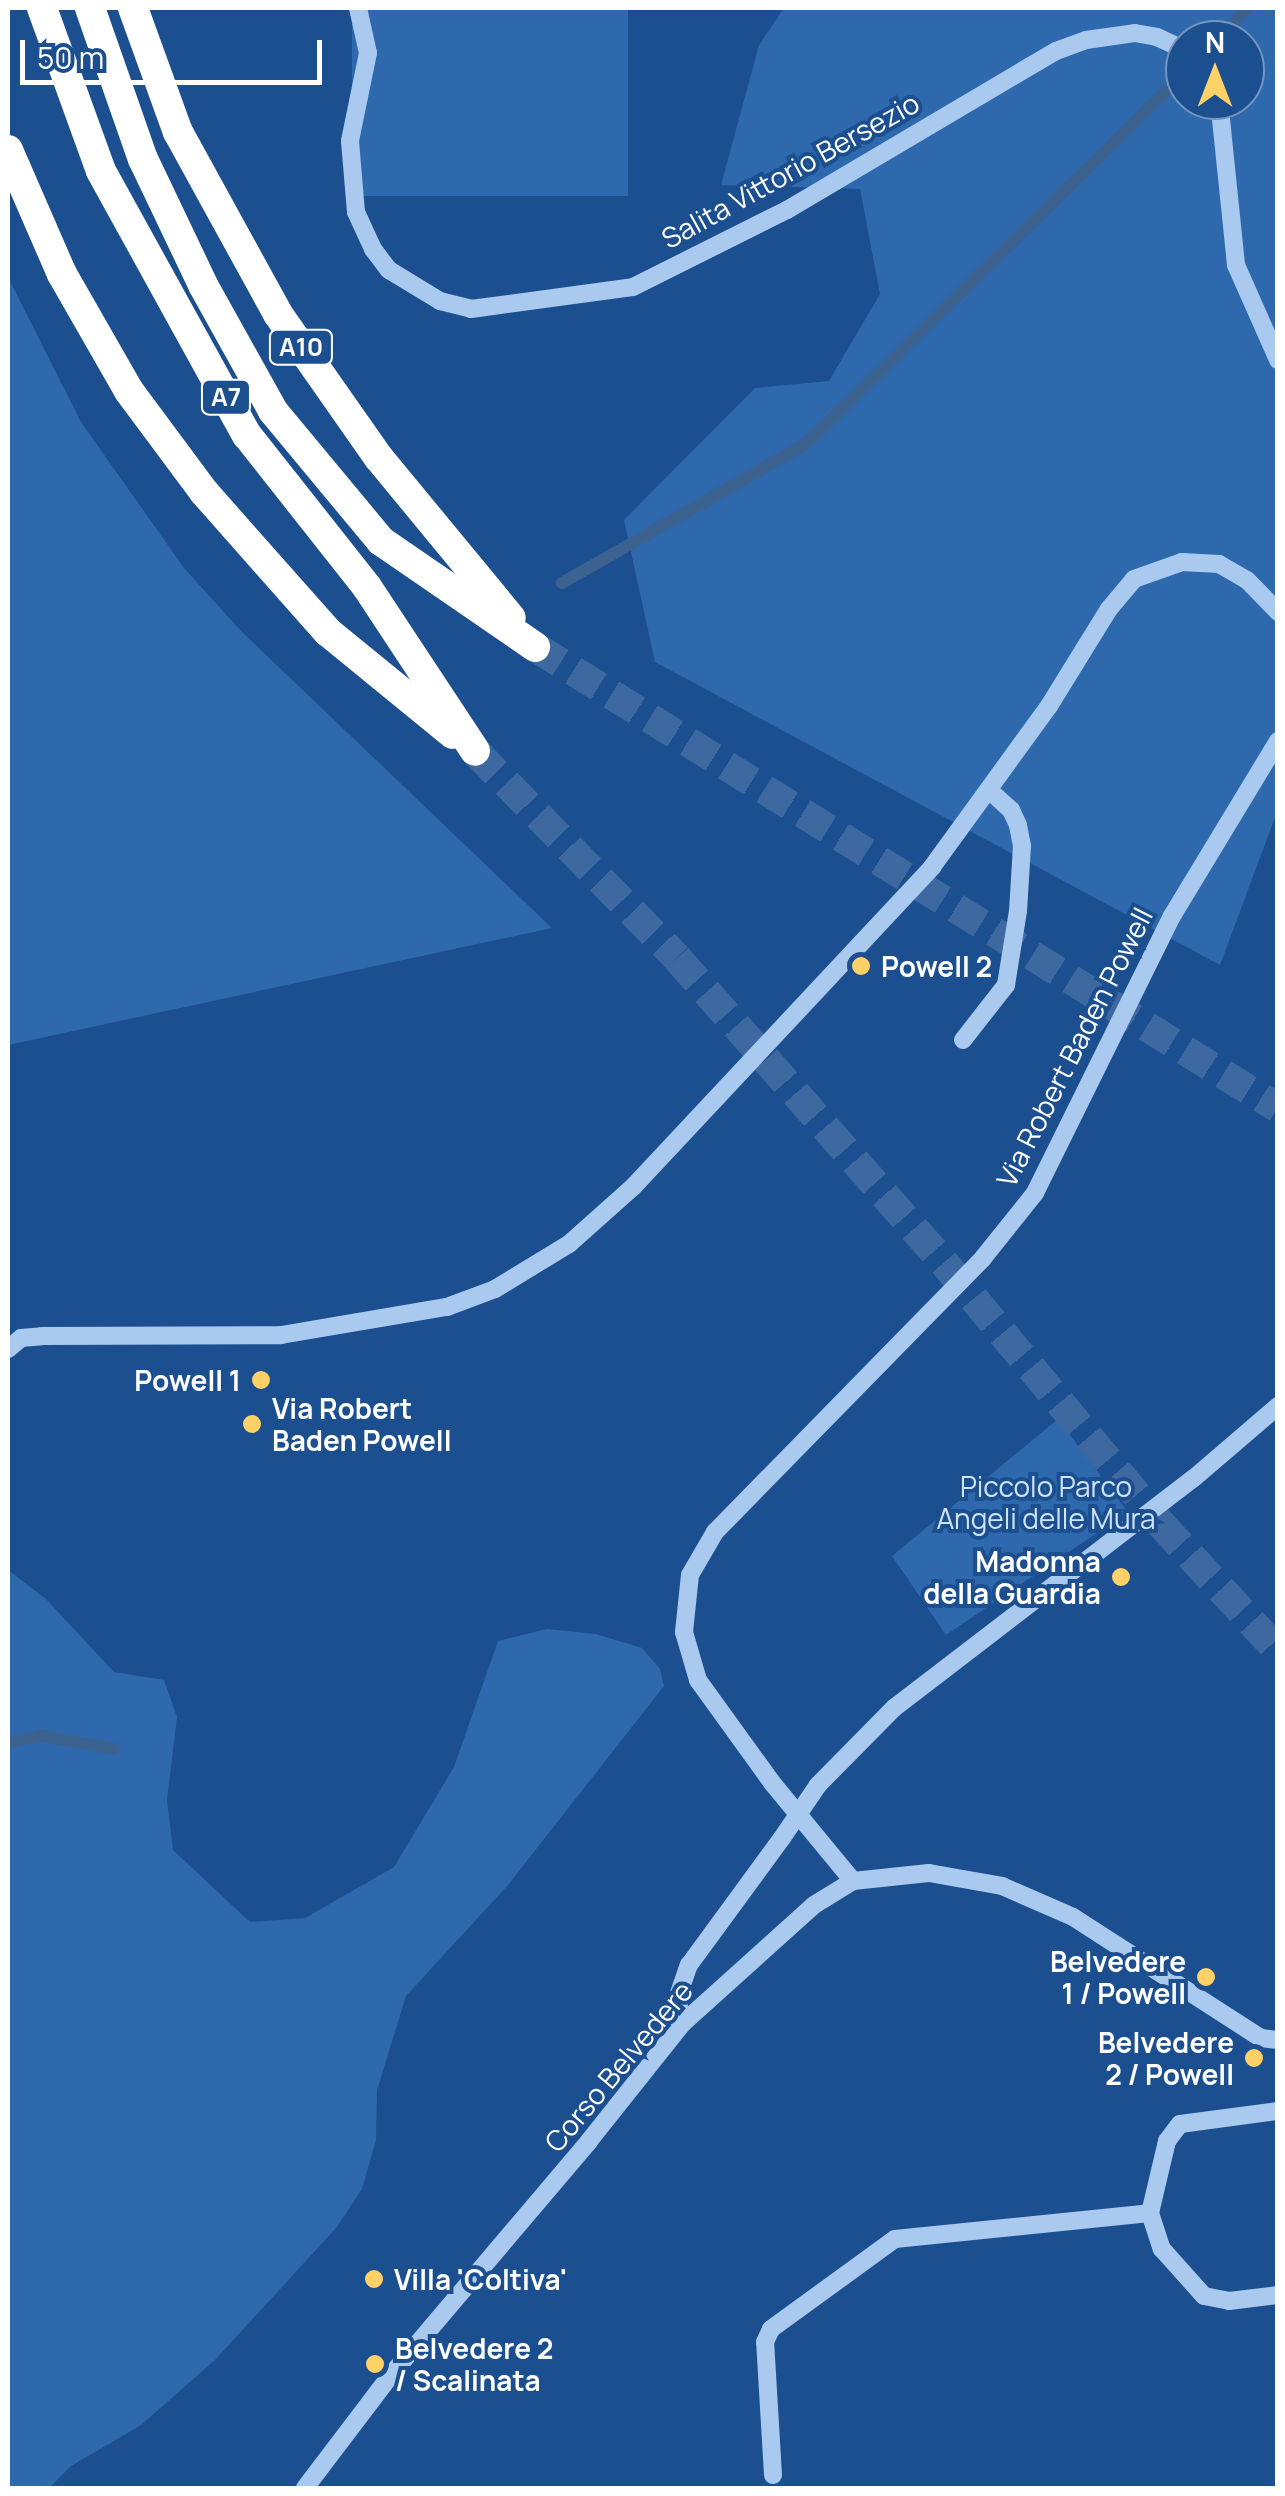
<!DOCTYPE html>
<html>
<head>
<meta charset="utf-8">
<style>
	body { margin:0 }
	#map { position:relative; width:1285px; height:2496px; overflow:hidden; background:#1b4f8f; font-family:Manrope,sans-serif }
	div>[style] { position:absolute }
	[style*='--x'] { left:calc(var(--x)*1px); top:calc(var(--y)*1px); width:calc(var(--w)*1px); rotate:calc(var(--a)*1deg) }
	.green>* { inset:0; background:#2e69ad; transform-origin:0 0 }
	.stream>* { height:12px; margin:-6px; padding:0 6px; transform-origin:6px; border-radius:6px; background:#3c6290 }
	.highway-tunnel>* { height:30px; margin-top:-15px; transform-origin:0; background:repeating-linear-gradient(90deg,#3d69a0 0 30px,transparent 0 45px) }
	.minor>* { height:18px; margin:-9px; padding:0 9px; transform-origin:9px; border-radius:9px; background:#a9c9ee }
	.highway>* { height:30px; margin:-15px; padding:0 15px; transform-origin:15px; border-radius:15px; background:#fff }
	.minor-bridge>* { height:18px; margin:-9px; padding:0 9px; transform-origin:9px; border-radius:9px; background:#a9c9ee }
	.dots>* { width:28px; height:28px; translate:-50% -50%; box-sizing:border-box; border:5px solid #1b4f8f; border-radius:50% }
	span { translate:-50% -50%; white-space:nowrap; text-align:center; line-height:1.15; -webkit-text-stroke:8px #1b4f8f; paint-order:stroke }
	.shield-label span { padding:2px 8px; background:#1b4f8f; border:2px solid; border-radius:8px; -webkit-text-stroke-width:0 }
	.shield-label { font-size:25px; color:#fff; font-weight:700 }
	.street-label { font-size:28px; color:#fff }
	.poi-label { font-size:28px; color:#fff; font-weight:700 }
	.left { translate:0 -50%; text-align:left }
	.right { translate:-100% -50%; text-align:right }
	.park-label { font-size:28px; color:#cfe3fa }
	.frame { position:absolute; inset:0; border:10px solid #fff; pointer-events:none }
	.north { position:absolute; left:1165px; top:20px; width:100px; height:100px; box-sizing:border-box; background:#1b4f8f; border:2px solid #7695bc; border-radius:50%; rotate:0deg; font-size:28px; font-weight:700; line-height:40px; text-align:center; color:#fff }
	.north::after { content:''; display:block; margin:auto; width:35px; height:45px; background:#ffd166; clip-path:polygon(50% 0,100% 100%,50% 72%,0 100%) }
	.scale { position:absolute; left:20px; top:40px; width:302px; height:45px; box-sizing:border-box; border:5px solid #fff; border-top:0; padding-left:12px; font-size:30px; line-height:35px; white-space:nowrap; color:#fff; -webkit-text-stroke:8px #1b4f8f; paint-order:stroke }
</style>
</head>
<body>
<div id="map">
	<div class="green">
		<i style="left:352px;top:8px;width:276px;height:188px"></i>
		<i style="clip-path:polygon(evenodd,784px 8px,1277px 8px,1277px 812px,1220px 965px,655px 662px,624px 520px,755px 388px,829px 381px,880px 294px,860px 189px,721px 185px,759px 45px,784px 8px,1185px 40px,1245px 40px,1245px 100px,1185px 100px,1185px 40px)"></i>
		<i style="clip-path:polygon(8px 277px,81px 422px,184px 568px,241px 631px,552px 928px,8px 1045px)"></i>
		<i style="clip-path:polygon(1058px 1419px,1128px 1512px,946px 1635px,892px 1556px)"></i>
		<i style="clip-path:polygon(8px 1570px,46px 1599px,114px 1672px,164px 1680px,177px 1717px,167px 1800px,173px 1850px,250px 1922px,305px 1918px,394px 1867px,454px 1767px,498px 1641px,547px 1629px,596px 1634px,642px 1648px,660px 1669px,664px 1686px,508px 1885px,406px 1996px,377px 2090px,376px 2140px,362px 2189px,337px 2227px,215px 2360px,141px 2425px,71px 2466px,49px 2488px,8px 2488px)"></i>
	</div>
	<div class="stream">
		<i style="--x:1218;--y:40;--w:44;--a:-46.8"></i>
		<i style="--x:562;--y:583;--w:282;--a:-29.7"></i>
		<i style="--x:807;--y:443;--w:529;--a:-44.39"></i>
		<i style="--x:8;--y:1743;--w:35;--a:-12"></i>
		<i style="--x:42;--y:1736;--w:73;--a:10.2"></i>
	</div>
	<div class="highway-tunnel">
		<i style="--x:535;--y:647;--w:874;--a:31.82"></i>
		<i style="--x:475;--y:751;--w:289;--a:45.7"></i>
		<i style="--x:677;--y:958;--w:407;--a:48.8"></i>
		<i style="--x:945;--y:1264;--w:337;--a:50.3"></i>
		<i style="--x:1160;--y:1523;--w:174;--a:47.3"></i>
	</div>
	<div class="minor">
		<i style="--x:358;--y:8;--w:46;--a:77.5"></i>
		<i style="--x:368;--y:53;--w:90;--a:101.6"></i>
		<i style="--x:350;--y:141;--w:71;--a:85.2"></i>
		<i style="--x:356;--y:212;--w:41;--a:65.3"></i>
		<i style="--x:373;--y:249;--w:26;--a:53"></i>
		<i style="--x:389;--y:270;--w:60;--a:31.3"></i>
		<i style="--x:440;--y:301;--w:32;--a:14"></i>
		<i style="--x:471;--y:309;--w:163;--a:-7.7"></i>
		<i style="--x:633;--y:287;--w:172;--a:-26.6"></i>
		<i style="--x:787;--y:210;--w:312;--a:-30.6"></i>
		<i style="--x:1056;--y:51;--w:32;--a:-20"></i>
		<i style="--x:1086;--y:40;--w:49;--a:-8.1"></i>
		<i style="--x:1135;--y:33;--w:22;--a:10"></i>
		<i style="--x:1157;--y:37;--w:31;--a:25"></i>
		<i style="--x:1219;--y:100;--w:166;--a:84.1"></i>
		<i style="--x:1236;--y:265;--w:104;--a:66.1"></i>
		<i style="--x:963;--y:1040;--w:70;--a:-52"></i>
		<i style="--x:1006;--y:985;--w:75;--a:-80.8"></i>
		<i style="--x:1018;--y:911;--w:65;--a:-86.5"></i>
		<i style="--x:1022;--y:846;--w:21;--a:-101"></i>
		<i style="--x:1018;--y:825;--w:17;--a:-115"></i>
		<i style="--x:1011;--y:810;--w:30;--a:-138"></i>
		<i style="--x:8;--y:1349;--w:17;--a:-40"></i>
		<i style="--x:21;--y:1338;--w:21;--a:-5"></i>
		<i style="--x:42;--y:1336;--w:239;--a:-0.2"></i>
		<i style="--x:281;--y:1335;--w:168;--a:-9.6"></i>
		<i style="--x:447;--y:1307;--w:51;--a:-20.6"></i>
		<i style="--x:495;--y:1289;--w:87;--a:-31.3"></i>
		<i style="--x:569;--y:1244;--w:86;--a:-41.7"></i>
		<i style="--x:633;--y:1187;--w:438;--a:-46.9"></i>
		<i style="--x:932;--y:867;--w:199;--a:-54"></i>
		<i style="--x:1049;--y:706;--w:114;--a:-58.3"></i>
		<i style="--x:1109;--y:609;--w:39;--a:-50"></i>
		<i style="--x:1134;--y:579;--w:51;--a:-19.5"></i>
		<i style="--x:1182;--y:562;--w:37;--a:3"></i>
		<i style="--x:1219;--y:564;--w:32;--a:30"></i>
		<i style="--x:1247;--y:580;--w:45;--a:45.9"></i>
		<i style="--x:818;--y:1785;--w:108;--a:-45.4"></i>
		<i style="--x:894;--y:1708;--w:378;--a:-37.5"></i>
		<i style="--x:1194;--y:1478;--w:111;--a:-40.6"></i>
		<i style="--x:853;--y:1881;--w:126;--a:-129.5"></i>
		<i style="--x:773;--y:1784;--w:128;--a:-125.8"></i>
		<i style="--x:698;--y:1680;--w:50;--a:-106.3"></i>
		<i style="--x:684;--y:1632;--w:57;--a:-84"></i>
		<i style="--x:690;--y:1575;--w:50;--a:-59.8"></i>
		<i style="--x:715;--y:1532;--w:383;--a:-45.6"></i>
		<i style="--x:983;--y:1258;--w:83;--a:-51.3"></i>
		<i style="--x:1035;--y:1193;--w:309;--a:-63.7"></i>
		<i style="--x:1172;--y:916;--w:205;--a:-58.8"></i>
		<i style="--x:683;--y:2023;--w:25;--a:-104"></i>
		<i style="--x:677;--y:1999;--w:36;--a:-71"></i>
		<i style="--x:689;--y:1965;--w:157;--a:-53.8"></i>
		<i style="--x:1150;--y:2213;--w:38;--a:72"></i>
		<i style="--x:1162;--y:2249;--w:63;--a:48.2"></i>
		<i style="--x:1204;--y:2296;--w:25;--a:11"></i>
		<i style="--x:1229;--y:2301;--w:49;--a:-7"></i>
		<i style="--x:773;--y:2475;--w:133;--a:-93.4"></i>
		<i style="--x:765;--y:2342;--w:14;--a:-65"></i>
		<i style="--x:771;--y:2329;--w:153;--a:-36"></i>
		<i style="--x:895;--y:2239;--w:256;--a:-5.8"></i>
		<i style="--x:1150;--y:2213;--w:74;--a:-76.7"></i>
		<i style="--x:1167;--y:2141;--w:21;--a:-53"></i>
		<i style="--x:1180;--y:2124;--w:99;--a:-7.6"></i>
		<i style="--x:305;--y:2488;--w:141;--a:-52.8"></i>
		<i style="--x:390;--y:2376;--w:308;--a:-49.7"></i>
		<i style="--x:589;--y:2141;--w:151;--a:-51.5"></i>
		<i style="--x:683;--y:2023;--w:176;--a:-42"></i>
		<i style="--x:814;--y:1905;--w:46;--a:-31.6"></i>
		<i style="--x:853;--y:1881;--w:76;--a:-6"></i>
		<i style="--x:929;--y:1873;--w:74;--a:10.1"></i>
		<i style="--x:1002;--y:1886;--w:77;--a:23.6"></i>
		<i style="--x:1073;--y:1917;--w:224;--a:32.8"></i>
		<i style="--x:1261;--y:2038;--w:17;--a:7"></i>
	</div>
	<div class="highway">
		<i style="--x:42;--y:8;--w:173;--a:70.1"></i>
		<i style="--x:101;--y:171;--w:302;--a:61.1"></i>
		<i style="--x:247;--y:435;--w:194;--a:51.7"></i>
		<i style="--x:367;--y:587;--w:196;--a:56.6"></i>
		<i style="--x:90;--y:8;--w:160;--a:70.7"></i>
		<i style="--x:143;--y:159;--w:140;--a:64.5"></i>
		<i style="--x:203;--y:285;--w:144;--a:60.9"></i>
		<i style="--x:273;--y:411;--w:169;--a:50.3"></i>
		<i style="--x:381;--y:541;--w:187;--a:34.5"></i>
		<i style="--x:133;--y:8;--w:132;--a:70.1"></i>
		<i style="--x:178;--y:132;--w:208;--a:61.2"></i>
		<i style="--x:278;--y:314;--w:176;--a:55"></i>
		<i style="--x:379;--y:458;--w:207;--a:50.5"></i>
		<i style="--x:8;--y:150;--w:135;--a:66.5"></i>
		<i style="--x:62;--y:274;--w:135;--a:60.2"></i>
		<i style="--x:129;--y:391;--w:126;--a:53.4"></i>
		<i style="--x:204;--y:492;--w:187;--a:48.5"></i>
		<i style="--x:328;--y:632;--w:161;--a:39.2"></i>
	</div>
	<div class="minor-bridge">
		<i style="--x:782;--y:1838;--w:64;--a:-55.8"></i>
	</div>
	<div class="dots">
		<i style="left:861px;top:966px;background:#ffd166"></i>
		<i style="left:261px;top:1380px;background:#ffd166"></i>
		<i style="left:252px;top:1424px;background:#ffd166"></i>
		<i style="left:1121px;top:1577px;background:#ffd166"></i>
		<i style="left:1206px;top:1977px;background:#ffd166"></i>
		<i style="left:1254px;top:2058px;background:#ffd166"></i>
		<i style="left:374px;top:2279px;background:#ffd166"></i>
		<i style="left:375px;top:2364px;background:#ffd166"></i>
	</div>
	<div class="shield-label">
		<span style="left:301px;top:347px">A10</span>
		<span style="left:226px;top:397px">A7</span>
	</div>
	<div class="street-label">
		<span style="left:790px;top:170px;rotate:-29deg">Salita Vittorio Bersezio</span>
		<span style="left:1074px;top:1047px;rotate:-63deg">Via Robert Baden Powell</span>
		<span style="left:618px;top:2066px;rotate:-50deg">Corso Belvedere</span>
	</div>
	<div class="poi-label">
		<span class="left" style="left:881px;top:966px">Powell 2</span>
		<span class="right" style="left:241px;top:1380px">Powell 1</span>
		<span class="left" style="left:272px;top:1424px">Via Robert<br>Baden Powell</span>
		<span class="right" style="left:1101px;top:1577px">Madonna<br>della Guardia</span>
		<span class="right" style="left:1186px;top:1977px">Belvedere<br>1 / Powell</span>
		<span class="right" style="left:1234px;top:2058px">Belvedere<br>2 / Powell</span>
		<span class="left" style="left:394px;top:2279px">Villa 'Coltiva'</span>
		<span class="left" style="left:395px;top:2364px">Belvedere 2<br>/ Scalinata</span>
	</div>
	<div class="park-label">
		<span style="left:1046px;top:1502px">Piccolo Parco<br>Angeli delle Mura</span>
	</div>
	<div class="frame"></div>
	<div class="north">N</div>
	<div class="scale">50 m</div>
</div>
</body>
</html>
